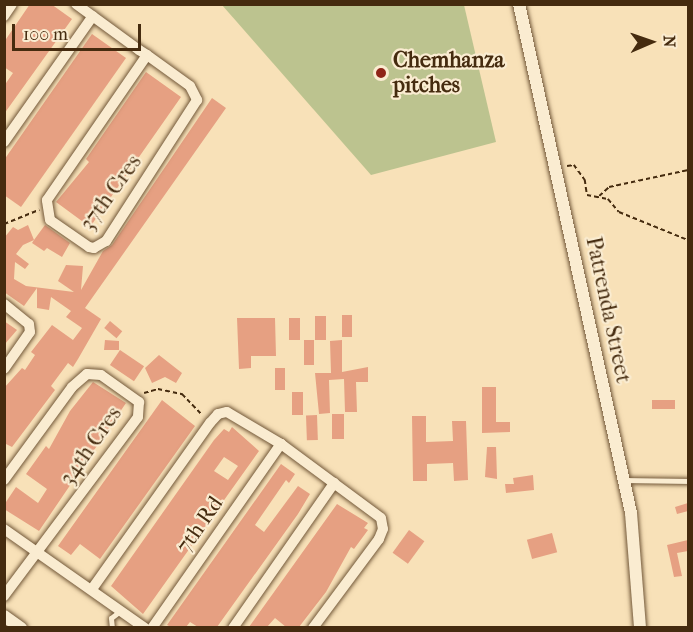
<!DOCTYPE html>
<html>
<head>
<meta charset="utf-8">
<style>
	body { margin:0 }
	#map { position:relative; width:693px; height:632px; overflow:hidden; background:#f8e1b8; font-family:"IM FELL French Canon",serif }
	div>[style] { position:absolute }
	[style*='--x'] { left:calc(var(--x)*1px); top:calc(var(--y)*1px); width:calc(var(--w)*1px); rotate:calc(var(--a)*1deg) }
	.green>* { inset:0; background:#bcc38f }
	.building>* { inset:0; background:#e6a082; transform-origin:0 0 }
	.path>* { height:1.5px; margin-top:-0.75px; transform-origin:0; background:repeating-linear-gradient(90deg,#452b0f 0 4.5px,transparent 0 7.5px) }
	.roads { filter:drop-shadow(0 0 2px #725839) drop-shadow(0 0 2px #725839) }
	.service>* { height:5px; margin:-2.5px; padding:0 2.5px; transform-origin:2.5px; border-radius:2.5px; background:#faecd1 }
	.minor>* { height:10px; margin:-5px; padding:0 5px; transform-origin:5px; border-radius:5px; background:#faecd1 }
	.tertiary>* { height:12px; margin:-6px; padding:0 6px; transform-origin:6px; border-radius:6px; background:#faecd1 }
	.dots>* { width:16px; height:16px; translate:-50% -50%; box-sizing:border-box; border:3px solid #faecd1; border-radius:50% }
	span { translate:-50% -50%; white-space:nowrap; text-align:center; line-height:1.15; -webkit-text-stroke:4.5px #faecd1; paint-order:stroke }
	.poi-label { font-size:22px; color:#452b0f; font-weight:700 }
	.left { translate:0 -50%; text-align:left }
	.street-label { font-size:22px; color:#452b0f }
	.frame { position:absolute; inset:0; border:6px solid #452b0f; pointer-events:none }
	.north { position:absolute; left:621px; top:12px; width:60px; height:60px; -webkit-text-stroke:4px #faecd1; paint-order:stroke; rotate:88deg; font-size:16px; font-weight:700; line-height:24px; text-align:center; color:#452b0f }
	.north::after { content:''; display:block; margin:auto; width:21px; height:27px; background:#452b0f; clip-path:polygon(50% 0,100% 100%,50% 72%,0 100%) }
	.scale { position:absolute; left:12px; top:24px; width:129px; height:27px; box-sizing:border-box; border:3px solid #452b0f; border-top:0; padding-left:8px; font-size:18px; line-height:21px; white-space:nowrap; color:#452b0f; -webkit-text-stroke:4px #faecd1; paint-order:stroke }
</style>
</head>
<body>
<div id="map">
	<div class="green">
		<i style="clip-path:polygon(222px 5px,464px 5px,496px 142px,371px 175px)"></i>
	</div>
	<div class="building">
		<i style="clip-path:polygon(30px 4px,51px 4px,72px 19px,4px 114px,4px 86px,13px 73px,4px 67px,4px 42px)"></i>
		<i style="clip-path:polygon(92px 34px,126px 58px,21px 207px,4px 195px,4px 160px)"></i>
		<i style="clip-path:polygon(146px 72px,181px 97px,90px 227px,56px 202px,89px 162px,86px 159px)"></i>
		<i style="clip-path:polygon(212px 98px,226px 108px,85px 308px,101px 319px,78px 359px,73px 367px,68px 363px,51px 386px,55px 390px,12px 447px,4px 443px,4px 388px,22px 368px,25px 370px,35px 355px,31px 352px,52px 325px,73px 340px,82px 328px,66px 317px,71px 311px,51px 297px,49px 310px,37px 308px,37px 288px,24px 306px,4px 292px,4px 238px,13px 227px,18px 230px,28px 225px,34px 240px,45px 225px,70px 243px,62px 257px,47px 248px,44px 251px,32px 243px,34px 240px,23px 245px,16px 254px,29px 264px,25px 269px,15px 262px,14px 279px,26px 286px,74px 292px,58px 281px,66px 265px,83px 266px,81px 290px,103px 251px,112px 245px)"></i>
		<i style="left:342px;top:315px;width:10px;height:22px"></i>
		<i style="left:315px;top:316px;width:11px;height:24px"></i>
		<i style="clip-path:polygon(237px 318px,275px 318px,276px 356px,251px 356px,251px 368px,239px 369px)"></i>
		<i style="left:289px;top:318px;width:11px;height:22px"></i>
		<i style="clip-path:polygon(4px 321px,17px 330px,4px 345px)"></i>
		<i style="left:110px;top:321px;width:16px;height:9px;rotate:40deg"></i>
		<i style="clip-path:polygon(105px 340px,119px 341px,119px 350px,104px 350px)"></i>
		<i style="left:304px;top:340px;width:10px;height:25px"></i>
		<i style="clip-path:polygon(342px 340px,342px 372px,368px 367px,368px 382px,356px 382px,357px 412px,345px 412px,344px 379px,329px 380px,330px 413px,319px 414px,315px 373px,331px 373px,330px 341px)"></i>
		<i style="left:120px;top:350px;width:29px;height:18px;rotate:34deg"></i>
		<i style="clip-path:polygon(159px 355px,182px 373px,176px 383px,165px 377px,152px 383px,145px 368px)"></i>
		<i style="left:275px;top:368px;width:10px;height:22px"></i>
		<i style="clip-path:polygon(93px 382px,126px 403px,39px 531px,4px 509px,4px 505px,16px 487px,38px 503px,47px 489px,26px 474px,46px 446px,49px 449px,70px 411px)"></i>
		<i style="clip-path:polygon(482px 387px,496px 387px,496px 422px,510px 422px,510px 432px,482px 433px)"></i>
		<i style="left:292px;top:392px;width:11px;height:23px"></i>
		<i style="clip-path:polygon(162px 400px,195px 426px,100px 559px,80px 544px,71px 555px,58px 546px)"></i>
		<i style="left:652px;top:400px;width:23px;height:9px"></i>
		<i style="left:344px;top:414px;width:25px;height:12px;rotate:90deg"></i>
		<i style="left:317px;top:415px;width:25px;height:11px;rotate:88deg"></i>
		<i style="clip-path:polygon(412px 416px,426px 416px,426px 442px,453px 441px,452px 421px,466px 421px,468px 480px,454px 481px,453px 463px,427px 464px,427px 481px,413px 481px)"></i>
		<i style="clip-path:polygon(evenodd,232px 427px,259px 451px,143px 614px,111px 586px,214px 440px,224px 429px,229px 432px,232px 427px,224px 457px,238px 466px,228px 480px,214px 471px,224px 457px)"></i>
		<i style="clip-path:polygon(487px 447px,496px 447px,497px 479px,485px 477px)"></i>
		<i style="clip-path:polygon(281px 464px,295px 474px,289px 483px,286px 480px,255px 525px,264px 532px,298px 486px,310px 494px,298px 514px,217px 627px,198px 627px,190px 622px,186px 627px,171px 627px,167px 625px)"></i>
		<i style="clip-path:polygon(533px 475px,534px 490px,506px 493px,505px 484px,514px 484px,513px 478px)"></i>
		<i style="clip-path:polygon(688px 503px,688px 511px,677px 514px,675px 507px)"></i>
		<i style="clip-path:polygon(337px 504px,368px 523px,364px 528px,368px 530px,354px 549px,351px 547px,326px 592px,299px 627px,286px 627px,275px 618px,267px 627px,249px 627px)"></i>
		<i style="left:409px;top:530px;width:19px;height:28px;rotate:36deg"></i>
		<i style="left:552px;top:533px;width:20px;height:26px;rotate:75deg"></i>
		<i style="clip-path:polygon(688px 540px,688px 551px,677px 553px,682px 576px,674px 577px,667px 545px)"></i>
	</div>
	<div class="path">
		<i style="--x:567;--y:166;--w:7;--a:-8"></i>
		<i style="--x:574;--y:165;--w:19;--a:54"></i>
		<i style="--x:585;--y:180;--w:15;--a:82"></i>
		<i style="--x:587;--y:195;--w:21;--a:11"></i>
		<i style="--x:608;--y:199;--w:17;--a:50"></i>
		<i style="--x:619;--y:212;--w:74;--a:22.1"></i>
		<i style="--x:599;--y:196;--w:13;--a:-42"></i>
		<i style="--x:609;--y:187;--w:81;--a:-12.1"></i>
		<i style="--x:4;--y:224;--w:38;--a:-22"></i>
		<i style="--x:144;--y:393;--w:15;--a:-16"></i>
		<i style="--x:158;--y:389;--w:25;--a:12"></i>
		<i style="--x:182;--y:394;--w:30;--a:46"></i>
	</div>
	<div class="roads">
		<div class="service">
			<i style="--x:625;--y:480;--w:63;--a:0.9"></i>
			<i style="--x:112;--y:628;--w:10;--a:-96"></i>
			<i style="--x:111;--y:618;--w:11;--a:-38"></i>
		</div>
		<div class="minor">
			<i style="--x:76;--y:4;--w:78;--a:36.1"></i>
			<i style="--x:139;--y:50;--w:9;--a:32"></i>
			<i style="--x:147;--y:55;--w:53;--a:35.8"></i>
			<i style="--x:190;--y:86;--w:16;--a:63"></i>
			<i style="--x:197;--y:100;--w:168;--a:122.8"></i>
			<i style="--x:106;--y:241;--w:14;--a:150"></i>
			<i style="--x:94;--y:248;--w:5;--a:-169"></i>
			<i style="--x:89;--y:247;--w:47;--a:-145.3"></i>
			<i style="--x:50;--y:220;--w:20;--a:-99"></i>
			<i style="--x:47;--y:200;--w:176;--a:-55.4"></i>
			<i style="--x:4;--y:16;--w:14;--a:-56"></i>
			<i style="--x:4;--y:142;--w:154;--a:-54.8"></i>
			<i style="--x:4;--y:304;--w:32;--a:39"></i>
			<i style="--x:29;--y:324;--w:8;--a:83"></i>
			<i style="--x:30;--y:332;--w:45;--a:125.1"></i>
			<i style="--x:4;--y:480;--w:115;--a:-53.8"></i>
			<i style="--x:72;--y:387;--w:20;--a:-41"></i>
			<i style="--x:87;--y:374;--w:14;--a:4"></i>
			<i style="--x:101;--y:375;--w:47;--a:35.4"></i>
			<i style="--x:139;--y:402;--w:15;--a:94"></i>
			<i style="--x:138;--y:417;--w:224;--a:126.8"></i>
			<i style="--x:4;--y:529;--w:172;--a:35.1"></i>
			<i style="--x:92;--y:589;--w:204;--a:-54.6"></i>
			<i style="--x:210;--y:423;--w:12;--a:-48"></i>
			<i style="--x:218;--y:414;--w:9;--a:-13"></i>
			<i style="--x:227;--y:412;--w:63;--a:30.7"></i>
			<i style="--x:281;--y:444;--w:124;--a:36.5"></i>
			<i style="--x:381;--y:518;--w:11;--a:80"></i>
			<i style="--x:383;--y:529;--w:11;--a:112"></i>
			<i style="--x:379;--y:539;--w:111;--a:126.6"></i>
			<i style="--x:152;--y:628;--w:225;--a:-55"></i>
			<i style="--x:233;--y:628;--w:177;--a:-55.1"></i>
		</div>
		<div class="tertiary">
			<i style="--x:519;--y:4;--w:521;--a:77.59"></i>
			<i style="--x:631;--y:513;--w:115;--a:85.5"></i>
			<i style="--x:4;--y:616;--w:21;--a:35"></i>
		</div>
	</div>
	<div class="dots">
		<i style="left:381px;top:73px;background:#8f2418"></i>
	</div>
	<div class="poi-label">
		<span class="left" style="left:393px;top:73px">Chemhanza<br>pitches</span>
	</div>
	<div class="street-label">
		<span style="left:111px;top:193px;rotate:-54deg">37th Cres</span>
		<span style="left:608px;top:310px;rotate:78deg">Patrenda Street</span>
		<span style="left:91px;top:446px;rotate:-55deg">34th Cres</span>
		<span style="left:200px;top:525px;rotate:-55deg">7th Rd</span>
	</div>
	<div class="frame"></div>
	<div class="north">N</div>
	<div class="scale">100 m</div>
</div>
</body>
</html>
